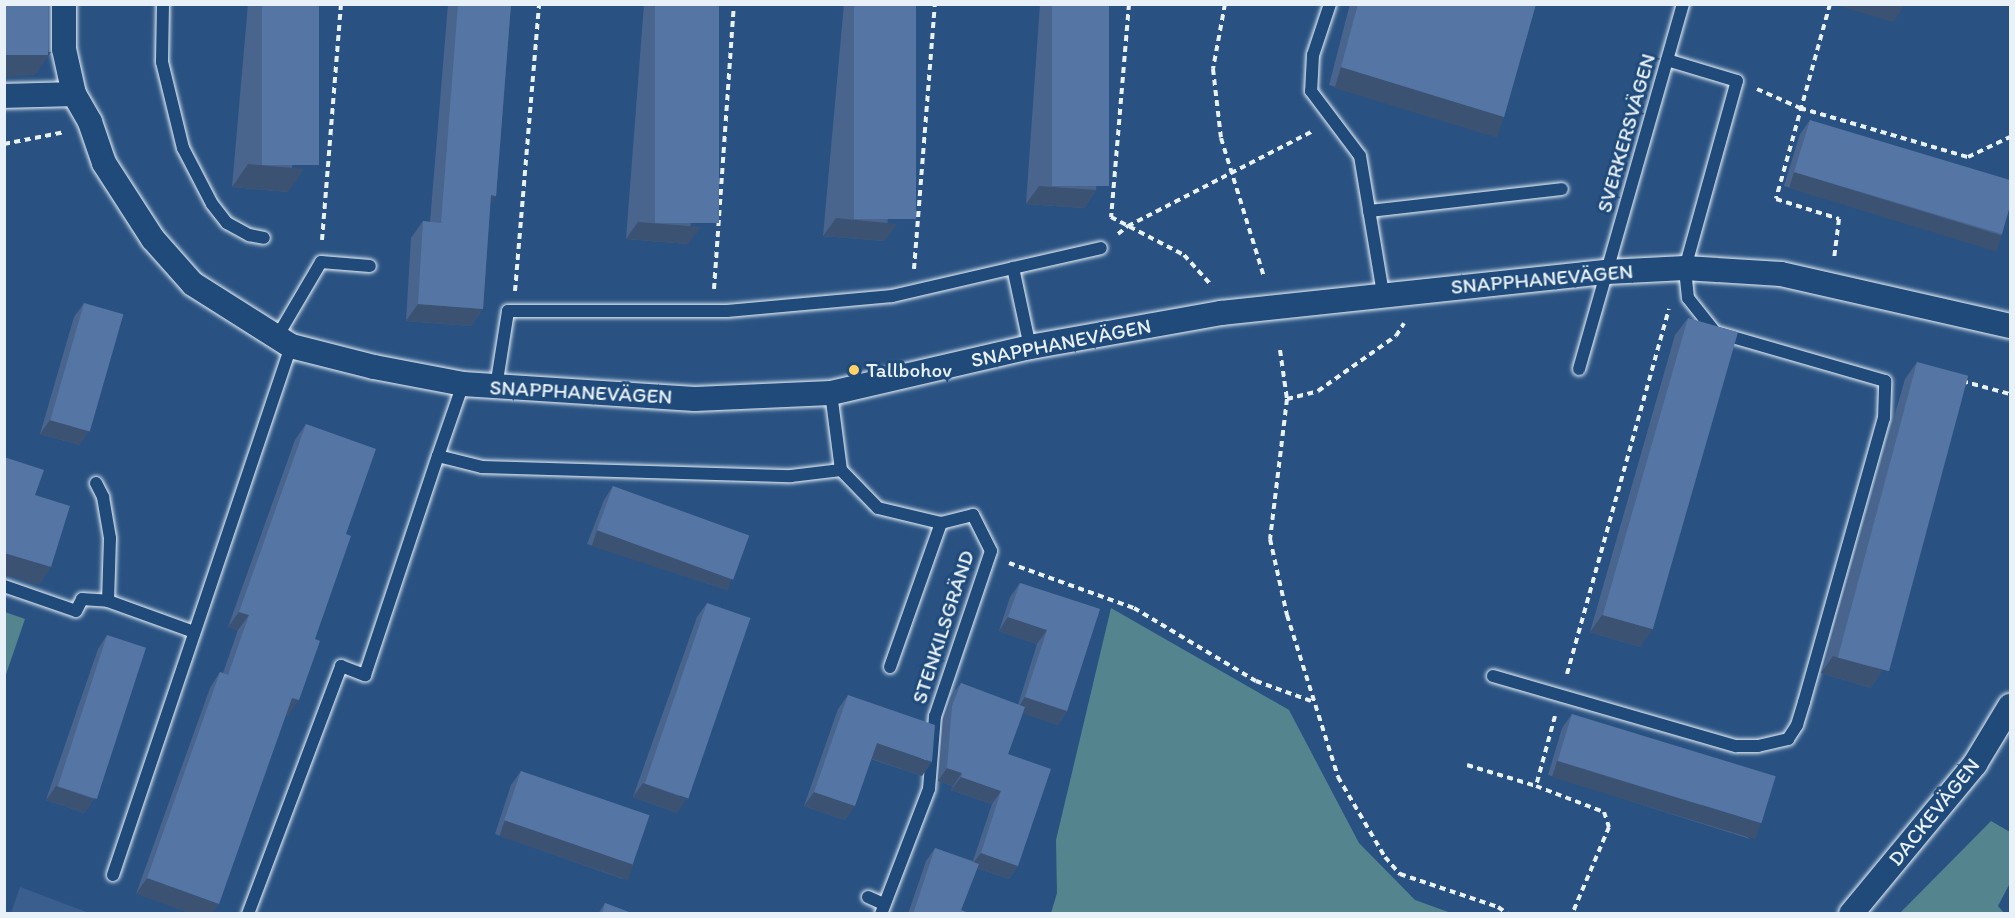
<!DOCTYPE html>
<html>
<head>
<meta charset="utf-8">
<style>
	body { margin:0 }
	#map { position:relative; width:2015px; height:918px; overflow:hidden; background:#295282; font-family:Itim,sans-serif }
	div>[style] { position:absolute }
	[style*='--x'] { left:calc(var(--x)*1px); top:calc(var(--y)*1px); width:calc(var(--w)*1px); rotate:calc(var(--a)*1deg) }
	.built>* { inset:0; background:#3a5f8e }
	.green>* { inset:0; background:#54848e }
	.path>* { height:4px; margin-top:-2px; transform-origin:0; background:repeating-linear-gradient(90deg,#e8f1f8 0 6px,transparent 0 10.5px) }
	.roads { filter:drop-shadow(0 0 2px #e8f1f8) drop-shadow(0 0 2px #e8f1f8) }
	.lane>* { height:12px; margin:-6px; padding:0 6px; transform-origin:6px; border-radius:6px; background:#1f4a7a }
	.street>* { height:24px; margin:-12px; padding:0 12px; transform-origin:12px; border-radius:12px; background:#1f4a7a }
	.wall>* { inset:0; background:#49658d }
	.shaded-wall>* { inset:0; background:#3c5273; transform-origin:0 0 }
	.building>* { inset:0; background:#5575a4; transform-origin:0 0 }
	.dots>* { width:16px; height:16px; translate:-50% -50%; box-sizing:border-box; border:3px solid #1f4a7a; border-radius:50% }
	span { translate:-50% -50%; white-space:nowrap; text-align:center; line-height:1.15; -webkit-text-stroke:6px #1f4a7a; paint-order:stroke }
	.street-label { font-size:21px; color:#e8f1f8 }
	.poi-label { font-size:21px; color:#e8f1f8 }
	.left { translate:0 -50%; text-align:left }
	.frame { position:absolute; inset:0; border:6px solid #e8f1f8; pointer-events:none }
</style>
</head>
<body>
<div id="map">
	<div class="built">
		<i style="clip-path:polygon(20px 887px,89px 913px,11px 913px)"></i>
	</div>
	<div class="green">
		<i style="clip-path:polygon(1111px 608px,1289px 710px,1359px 843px,1415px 900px,1451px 913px,1051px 913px,1057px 893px,1056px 840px)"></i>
		<i style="clip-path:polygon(5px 612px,25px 619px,5px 677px,4px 612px)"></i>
		<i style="clip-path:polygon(1991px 821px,2010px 832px,2010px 883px,1998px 906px,2004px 913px,1900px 913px)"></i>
	</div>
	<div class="path">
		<i style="--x:1129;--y:4;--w:214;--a:94.8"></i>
		<i style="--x:1111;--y:217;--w:82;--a:27.5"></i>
		<i style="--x:1184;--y:255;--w:42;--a:47.9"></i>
		<i style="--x:1225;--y:4;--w:66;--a:100.5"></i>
		<i style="--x:1213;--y:69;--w:69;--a:83.4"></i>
		<i style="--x:1221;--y:138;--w:145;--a:72.8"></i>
		<i style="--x:1830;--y:4;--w:202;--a:105.5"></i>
		<i style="--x:1776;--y:199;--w:66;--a:17.6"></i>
		<i style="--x:1839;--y:219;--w:40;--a:97.1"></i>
		<i style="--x:1757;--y:89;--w:47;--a:23.8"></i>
		<i style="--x:1800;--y:108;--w:175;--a:16.3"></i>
		<i style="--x:1968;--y:157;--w:47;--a:-25.5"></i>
		<i style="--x:4;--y:144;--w:62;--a:-11.1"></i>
		<i style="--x:1118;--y:234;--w:13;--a:-39"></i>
		<i style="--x:1128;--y:226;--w:208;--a:-27.2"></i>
		<i style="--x:322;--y:240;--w:237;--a:-85.4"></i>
		<i style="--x:914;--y:269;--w:266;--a:-85.5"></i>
		<i style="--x:714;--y:289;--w:286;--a:-86"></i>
		<i style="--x:515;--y:291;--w:288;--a:-85.2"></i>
		<i style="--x:1280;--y:350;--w:49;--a:81.9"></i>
		<i style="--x:1287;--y:399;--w:141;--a:96.9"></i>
		<i style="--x:1270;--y:539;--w:78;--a:77.4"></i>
		<i style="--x:1287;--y:615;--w:170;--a:72.5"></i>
		<i style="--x:1338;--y:777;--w:93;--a:59.6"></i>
		<i style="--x:1385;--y:857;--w:23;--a:49"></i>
		<i style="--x:1400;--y:874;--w:103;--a:18.6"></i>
		<i style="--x:1498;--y:907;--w:12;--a:35"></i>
		<i style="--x:1962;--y:381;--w:50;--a:15.2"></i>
		<i style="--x:1287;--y:399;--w:32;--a:-14"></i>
		<i style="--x:1318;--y:391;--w:95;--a:-35.2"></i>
		<i style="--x:1396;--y:336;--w:15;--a:-58"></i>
		<i style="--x:1009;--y:563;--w:133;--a:19.8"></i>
		<i style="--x:1134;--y:608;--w:142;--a:30.9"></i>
		<i style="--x:1256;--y:681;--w:62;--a:19.9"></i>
		<i style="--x:1567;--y:674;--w:379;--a:-74.4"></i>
		<i style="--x:1555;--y:716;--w:73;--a:105.2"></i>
		<i style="--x:1536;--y:786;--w:73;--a:20.9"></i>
		<i style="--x:1604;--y:812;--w:16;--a:72"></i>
		<i style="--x:1609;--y:827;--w:95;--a:113"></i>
		<i style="--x:1467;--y:765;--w:72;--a:16.9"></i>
	</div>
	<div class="roads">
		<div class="lane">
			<i style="--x:163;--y:4;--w:58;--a:91"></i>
			<i style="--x:162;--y:62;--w:89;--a:76.3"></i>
			<i style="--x:183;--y:148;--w:63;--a:62.6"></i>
			<i style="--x:212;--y:204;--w:24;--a:52"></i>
			<i style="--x:227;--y:223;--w:25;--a:29"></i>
			<i style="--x:249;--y:235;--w:15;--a:11"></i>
			<i style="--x:1330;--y:4;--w:54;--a:108.4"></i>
			<i style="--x:1313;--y:55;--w:36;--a:93"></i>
			<i style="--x:1311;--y:91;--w:81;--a:53"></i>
			<i style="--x:1360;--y:156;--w:140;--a:80.5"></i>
			<i style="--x:1369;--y:211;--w:194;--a:-6.5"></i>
			<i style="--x:277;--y:337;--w:87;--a:-59.6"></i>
			<i style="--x:321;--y:262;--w:49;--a:4.7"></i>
			<i style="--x:1030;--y:347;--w:81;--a:-102.1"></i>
			<i style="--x:1013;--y:268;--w:90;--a:-12.8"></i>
			<i style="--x:1579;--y:369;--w:380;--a:-74.1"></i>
			<i style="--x:496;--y:387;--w:77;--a:-81"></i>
			<i style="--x:508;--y:311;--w:219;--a:0"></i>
			<i style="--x:727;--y:311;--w:166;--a:-5.2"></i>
			<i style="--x:892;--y:296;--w:124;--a:-13"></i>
			<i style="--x:831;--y:393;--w:78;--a:82.6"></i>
			<i style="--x:841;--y:470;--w:53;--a:45.8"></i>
			<i style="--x:878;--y:508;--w:65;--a:13.4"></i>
			<i style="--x:941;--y:523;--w:33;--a:-14"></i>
			<i style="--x:973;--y:515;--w:40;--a:63.4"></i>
			<i style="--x:991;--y:551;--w:174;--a:108.7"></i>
			<i style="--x:935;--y:716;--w:73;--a:94.7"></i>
			<i style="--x:929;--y:789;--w:134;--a:111"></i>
			<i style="--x:438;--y:456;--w:76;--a:-70.9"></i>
			<i style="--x:96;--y:483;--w:16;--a:63"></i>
			<i style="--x:103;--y:497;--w:42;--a:80.3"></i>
			<i style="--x:110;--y:538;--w:63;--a:91.8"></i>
			<i style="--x:4;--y:586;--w:76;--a:19.1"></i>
			<i style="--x:76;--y:611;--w:13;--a:-63"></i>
			<i style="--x:82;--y:599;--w:26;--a:4"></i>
			<i style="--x:108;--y:601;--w:91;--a:19.8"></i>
			<i style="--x:890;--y:667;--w:153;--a:-70.5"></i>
			<i style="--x:1493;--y:676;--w:253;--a:16.1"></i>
			<i style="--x:1736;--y:746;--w:22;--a:0"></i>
			<i style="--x:1758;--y:746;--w:31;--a:-13"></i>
			<i style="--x:1788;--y:739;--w:17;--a:-57"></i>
			<i style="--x:1797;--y:725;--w:24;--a:-73"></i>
			<i style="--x:1804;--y:702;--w:295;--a:-74.3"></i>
			<i style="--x:1884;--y:418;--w:37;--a:-88"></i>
			<i style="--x:1885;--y:381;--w:177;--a:-163.9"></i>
			<i style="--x:1715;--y:332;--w:43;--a:-128.5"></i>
			<i style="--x:1688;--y:298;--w:30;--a:-96"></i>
			<i style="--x:1685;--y:268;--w:194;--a:-74.5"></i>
			<i style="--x:1737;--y:81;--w:73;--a:-163.3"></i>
			<i style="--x:113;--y:875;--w:558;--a:-71.4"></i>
			<i style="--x:868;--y:897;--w:17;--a:24"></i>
			<i style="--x:248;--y:914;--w:265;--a:-69.4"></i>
			<i style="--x:341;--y:666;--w:26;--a:21"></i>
			<i style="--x:365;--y:675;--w:231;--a:-71.6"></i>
			<i style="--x:438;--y:456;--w:45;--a:14"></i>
			<i style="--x:482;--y:467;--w:309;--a:1.7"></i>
			<i style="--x:791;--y:476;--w:50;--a:-6.8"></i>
		</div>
		<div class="street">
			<i style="--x:64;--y:4;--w:45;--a:90"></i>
			<i style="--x:64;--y:49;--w:46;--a:77.5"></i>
			<i style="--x:74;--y:94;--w:32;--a:60"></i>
			<i style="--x:90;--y:122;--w:43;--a:71.1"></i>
			<i style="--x:104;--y:163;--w:90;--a:57.2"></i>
			<i style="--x:153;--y:239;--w:60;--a:48.4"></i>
			<i style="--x:193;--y:284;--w:116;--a:32.3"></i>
			<i style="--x:291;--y:346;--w:86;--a:14.2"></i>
			<i style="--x:374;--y:367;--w:91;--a:10.8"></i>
			<i style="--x:463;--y:384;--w:232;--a:3.7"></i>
			<i style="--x:695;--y:399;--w:136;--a:-2.5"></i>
			<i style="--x:831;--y:393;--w:204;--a:-13"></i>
			<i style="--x:1030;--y:347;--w:194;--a:-10.1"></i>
			<i style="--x:1221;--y:313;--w:388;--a:-6.1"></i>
			<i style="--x:1607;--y:272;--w:78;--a:-2.9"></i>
			<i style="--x:1685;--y:268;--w:96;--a:3.6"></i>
			<i style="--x:1781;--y:274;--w:235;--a:12.8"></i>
			<i style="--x:4;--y:96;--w:70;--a:-1.6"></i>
			<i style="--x:1851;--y:914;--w:195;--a:-50.4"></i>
			<i style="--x:1975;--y:764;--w:68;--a:-58.9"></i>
		</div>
	</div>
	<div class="wall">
		<i style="clip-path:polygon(248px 4px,319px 4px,288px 192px,232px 187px)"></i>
		<i style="clip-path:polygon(448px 4px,511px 4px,496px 196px,490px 203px,483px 309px,471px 326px,406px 321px,411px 238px,423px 221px,430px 222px)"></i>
		<i style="clip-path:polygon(644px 4px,719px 4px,688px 244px,626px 239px)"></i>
		<i style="clip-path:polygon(844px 4px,916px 4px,885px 241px,823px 236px)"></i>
		<i style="clip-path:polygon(1040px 4px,1109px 4px,1096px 190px,1084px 208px,1026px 204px)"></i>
		<i style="clip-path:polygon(1350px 4px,1536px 4px,1504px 117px,1492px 134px,1329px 85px)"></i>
		<i style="clip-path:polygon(1810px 120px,2002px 234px,1992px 248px,1784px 186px,1800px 134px)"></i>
		<i style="clip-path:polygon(84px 303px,80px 445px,40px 434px,74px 317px)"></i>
		<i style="clip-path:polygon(1688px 318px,1640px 647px,1590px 632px,1675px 335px)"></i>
		<i style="clip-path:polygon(1917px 362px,1871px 688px,1821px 673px,1905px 379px)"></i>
		<i style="clip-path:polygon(306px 424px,346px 534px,288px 716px,286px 715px,136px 894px,210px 688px,220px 672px,223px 673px,238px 630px,228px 627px,295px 440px)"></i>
		<i style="clip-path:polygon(613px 486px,724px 589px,587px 544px,604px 500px)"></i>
		<i style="clip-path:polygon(1020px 583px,1100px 609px,1067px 711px,1058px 725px,1023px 713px,1008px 754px,1018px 866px,1009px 879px,977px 868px,961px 910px,971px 914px,908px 914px,926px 861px,935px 848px,973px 861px,992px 804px,951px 790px,953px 786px,938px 781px,943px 719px,951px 696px,961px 683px,1018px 705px,1037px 644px,999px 631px,1010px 597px)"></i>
		<i style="clip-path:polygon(707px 603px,677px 813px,633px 797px,697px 617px)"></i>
		<i style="clip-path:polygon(107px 635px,94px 799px,84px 813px,46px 800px,98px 649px)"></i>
		<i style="clip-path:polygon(848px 695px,922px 776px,871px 759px,845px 820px,804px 806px,838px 709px)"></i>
		<i style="clip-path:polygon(1572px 714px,1750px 839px,1548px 775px,1562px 728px)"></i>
		<i style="clip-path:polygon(521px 771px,633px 865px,623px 879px,495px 834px,511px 785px)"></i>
		<i style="clip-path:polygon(605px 903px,634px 914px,598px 914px)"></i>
	</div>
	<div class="shaded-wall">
		<i style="clip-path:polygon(1837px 4px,1905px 4px,1893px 22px,1836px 5px)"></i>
		<i style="clip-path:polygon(51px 52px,35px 75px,4px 77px,4px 55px)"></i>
		<i style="left:1341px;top:67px;width:170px;height:22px;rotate:17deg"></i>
		<i style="clip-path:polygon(248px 164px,304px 169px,288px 192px,232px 187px)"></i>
		<i style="left:1794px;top:172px;width:217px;height:17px;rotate:17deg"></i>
		<i style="clip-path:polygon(1039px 186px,1096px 190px,1084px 208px,1026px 204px)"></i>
		<i style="clip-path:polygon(491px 195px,496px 196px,484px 212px)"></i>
		<i style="clip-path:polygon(836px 218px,897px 224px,885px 241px,823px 236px)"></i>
		<i style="clip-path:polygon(638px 222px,701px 227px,688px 244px,626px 239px)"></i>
		<i style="clip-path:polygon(418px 304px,483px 309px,471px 326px,406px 321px)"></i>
		<i style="clip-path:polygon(50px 420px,89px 431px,80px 445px,40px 434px)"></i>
		<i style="left:597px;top:530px;width:143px;height:17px;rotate:18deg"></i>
		<i style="clip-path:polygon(4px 553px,51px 567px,39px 585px,4px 574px)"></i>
		<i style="clip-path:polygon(239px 612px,249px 615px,238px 630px,228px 627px)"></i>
		<i style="clip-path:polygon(1602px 615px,1653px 629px,1640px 647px,1590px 632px)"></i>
		<i style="clip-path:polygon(1008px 617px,1047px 630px,1037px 644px,999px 631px)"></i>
		<i style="clip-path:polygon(1833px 656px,1883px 670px,1871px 688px,1821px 673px)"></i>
		<i style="clip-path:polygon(1025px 697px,1067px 711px,1058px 725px,1016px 711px)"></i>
		<i style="clip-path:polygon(292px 698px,299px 700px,288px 716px,281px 713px)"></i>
		<i style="clip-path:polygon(877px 743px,932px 762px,922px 776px,867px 757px)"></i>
		<i style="left:1557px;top:761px;width:213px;height:17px;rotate:17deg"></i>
		<i style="clip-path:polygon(947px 768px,962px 773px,953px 786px,938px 781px)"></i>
		<i style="clip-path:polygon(961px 777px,1001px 791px,992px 804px,951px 790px)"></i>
		<i style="clip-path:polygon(643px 783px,687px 799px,677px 813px,633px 797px)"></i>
		<i style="clip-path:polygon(56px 786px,94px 799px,84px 813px,46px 800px)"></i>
		<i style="clip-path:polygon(814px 792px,855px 806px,845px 820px,804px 806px)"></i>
		<i style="left:505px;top:820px;width:136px;height:17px;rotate:19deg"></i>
		<i style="clip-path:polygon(981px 853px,1018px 866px,1009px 879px,971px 866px)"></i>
		<i style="clip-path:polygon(147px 878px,219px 904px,212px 914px,192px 914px,136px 894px)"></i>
	</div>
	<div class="building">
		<i style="left:4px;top:4px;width:44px;height:51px"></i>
		<i style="left:262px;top:4px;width:57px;height:161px"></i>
		<i style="clip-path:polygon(458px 4px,511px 4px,496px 196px,491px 195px,483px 309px,418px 304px,423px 221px,441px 223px)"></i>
		<i style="left:655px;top:4px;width:64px;height:219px"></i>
		<i style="left:854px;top:4px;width:62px;height:215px"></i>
		<i style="left:1052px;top:4px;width:57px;height:182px"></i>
		<i style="clip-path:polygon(1358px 4px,1536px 4px,1504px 117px,1341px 67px)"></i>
		<i style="clip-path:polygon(1810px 120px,2010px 180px,2010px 206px,2002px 234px,1794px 172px)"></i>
		<i style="left:84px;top:303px;width:41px;height:122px;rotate:16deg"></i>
		<i style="left:1688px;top:318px;width:52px;height:309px;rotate:16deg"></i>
		<i style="left:1917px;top:362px;width:53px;height:306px;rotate:15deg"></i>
		<i style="clip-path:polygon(306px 424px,376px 449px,346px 534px,351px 536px,315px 639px,320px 641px,299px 700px,292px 698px,219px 904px,147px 878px,220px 672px,228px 675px,249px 615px,239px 612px)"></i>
		<i style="clip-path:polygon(4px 457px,44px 470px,35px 495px,70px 506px,51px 567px,4px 553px)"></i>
		<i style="left:613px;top:486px;width:145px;height:47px;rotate:20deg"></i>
		<i style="clip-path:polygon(1020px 583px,1100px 609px,1067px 711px,1025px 697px,1047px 630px,1008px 617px)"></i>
		<i style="left:707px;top:603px;width:46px;height:191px;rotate:19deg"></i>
		<i style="left:107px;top:635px;width:41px;height:159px;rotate:18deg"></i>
		<i style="clip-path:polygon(961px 683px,1025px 707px,1008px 754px,1051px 769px,1018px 866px,981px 853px,1001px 791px,961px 777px,962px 773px,947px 768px,952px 706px)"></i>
		<i style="clip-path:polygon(848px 695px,935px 725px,932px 762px,877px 743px,855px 806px,814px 792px)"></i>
		<i style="left:1572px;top:714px;width:213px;height:49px;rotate:17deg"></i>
		<i style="left:521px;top:771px;width:136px;height:52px;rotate:19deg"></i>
		<i style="clip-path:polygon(935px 848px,979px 864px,961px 910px,971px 914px,913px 914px)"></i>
		<i style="clip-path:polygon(605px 903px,634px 914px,602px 914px)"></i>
	</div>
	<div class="dots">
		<i style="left:854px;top:370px;background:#ffd166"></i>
	</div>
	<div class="street-label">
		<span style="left:1626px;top:133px;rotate:-74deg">SVERKERSVÄGEN</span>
		<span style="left:1542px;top:279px;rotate:-5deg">SNAPPHANEVÄGEN</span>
		<span style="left:1061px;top:343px;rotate:-11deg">SNAPPHANEVÄGEN</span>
		<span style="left:581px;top:392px;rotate:3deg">SNAPPHANEVÄGEN</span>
		<span style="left:943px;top:627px;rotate:-72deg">STENKILSGRÄND</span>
		<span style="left:1934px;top:812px;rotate:-51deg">DACKEVÄGEN</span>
	</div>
	<div class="poi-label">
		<span class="left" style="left:866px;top:370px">Tallbohov</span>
	</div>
	<div class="frame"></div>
</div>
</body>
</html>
